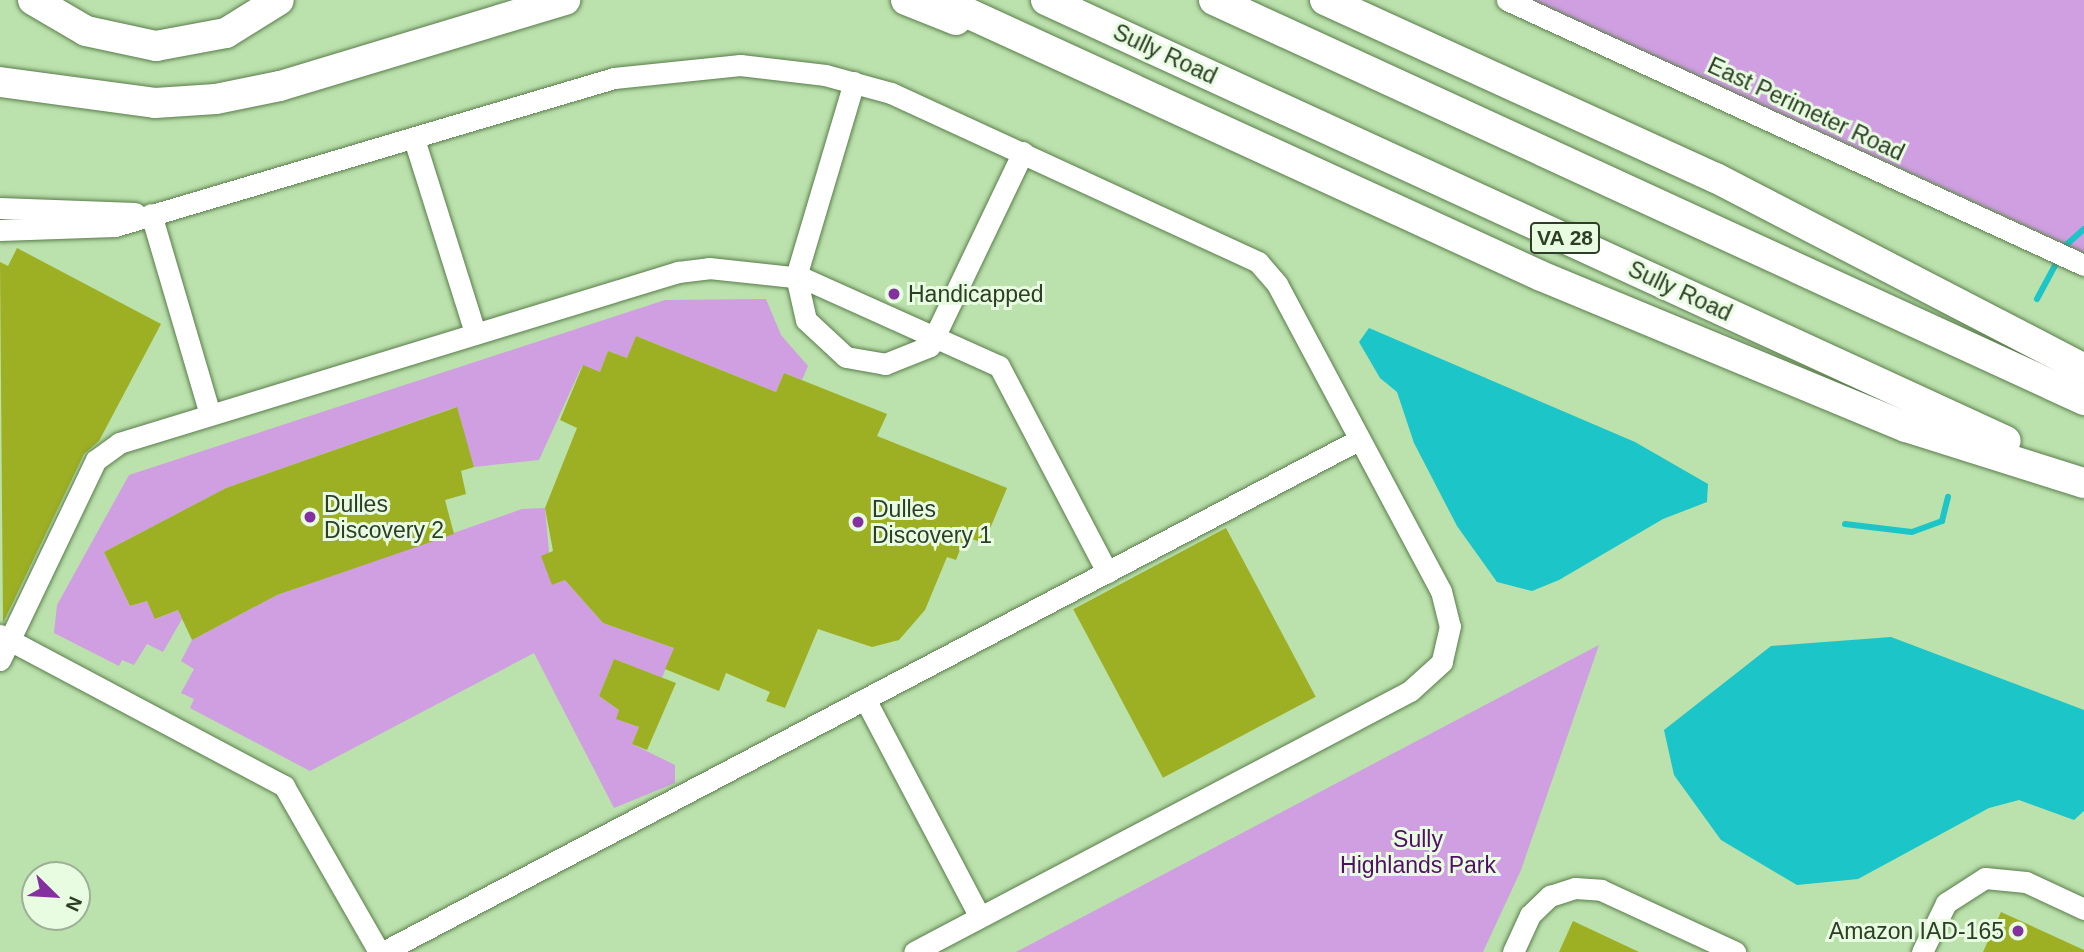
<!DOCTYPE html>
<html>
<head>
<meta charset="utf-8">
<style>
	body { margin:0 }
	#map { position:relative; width:2084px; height:952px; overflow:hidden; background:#bbe1ac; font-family:Arial,sans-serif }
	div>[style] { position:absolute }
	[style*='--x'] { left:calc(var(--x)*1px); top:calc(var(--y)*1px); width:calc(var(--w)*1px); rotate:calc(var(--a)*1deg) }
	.green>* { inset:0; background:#d09fe1 }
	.water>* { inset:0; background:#1bc5c8 }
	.stream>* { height:6px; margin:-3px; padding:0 3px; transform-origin:3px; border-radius:3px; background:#1bc5c8 }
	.building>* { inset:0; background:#9daf23; transform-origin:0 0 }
	.roads { filter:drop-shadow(0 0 2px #5a7d4c) drop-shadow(0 0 2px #5a7d4c) }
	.minor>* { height:21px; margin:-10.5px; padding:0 10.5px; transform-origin:10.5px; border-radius:10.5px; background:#fff }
	.highway>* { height:30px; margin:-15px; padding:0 15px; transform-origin:15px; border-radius:15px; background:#fff }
	.dots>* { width:19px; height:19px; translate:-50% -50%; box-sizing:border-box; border:4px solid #e8fce1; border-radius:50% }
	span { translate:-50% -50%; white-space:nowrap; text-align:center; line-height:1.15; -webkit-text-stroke:6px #e8fce1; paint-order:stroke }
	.shield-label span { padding:2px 5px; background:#e8fce1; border:2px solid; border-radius:5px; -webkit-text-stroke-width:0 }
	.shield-label { font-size:21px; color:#2d3d27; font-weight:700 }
	.street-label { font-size:23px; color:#2d3d27 }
	.poi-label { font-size:23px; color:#2d3d27 }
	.left { translate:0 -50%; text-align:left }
	.right { translate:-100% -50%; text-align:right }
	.park-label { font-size:23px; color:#530e67 }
	.north { position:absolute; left:21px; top:861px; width:70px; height:70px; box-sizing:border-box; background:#e8fce1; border:2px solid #9db097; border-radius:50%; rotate:114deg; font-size:19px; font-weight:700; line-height:28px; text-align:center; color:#2d3d27 }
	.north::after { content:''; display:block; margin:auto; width:24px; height:32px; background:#84309e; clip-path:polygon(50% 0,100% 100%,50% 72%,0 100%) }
</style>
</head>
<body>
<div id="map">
	<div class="green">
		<i style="clip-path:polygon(1531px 0,2084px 0,2084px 253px,1937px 185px)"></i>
		<i style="clip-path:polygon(766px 299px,781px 335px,808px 366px,802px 380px,784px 373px,776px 392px,636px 336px,627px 358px,608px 351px,600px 372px,582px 366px,539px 460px,474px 467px,456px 407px,226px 488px,104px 552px,130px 606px,147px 601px,156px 619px,178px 610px,182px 619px,163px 652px,147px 644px,134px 665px,122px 660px,119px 666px,54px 633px,57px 605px,129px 475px,665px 300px)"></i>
		<i style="clip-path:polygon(545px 508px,552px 585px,565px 580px,603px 623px,674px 648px,662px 678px,614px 659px,599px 696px,619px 710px,617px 719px,639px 727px,632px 744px,675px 765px,675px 783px,614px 808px,534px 653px,310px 771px,190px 708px,194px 699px,181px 693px,194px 669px,181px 661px,192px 640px,277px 595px,522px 509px)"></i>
		<i style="clip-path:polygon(1599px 645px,1521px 870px,1483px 952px,1016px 952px)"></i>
	</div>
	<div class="water">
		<i style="clip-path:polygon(1369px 328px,1635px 442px,1708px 484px,1707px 502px,1663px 519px,1559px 580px,1532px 591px,1497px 582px,1457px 526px,1414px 443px,1397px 392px,1380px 378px,1359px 342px)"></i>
		<i style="clip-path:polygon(1891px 637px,2084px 710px,2084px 811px,2074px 820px,2019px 800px,1989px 808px,1858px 879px,1797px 885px,1721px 840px,1674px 775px,1664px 730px,1771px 646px)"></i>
	</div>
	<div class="stream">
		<i style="--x:2065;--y:246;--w:25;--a:-42"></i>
		<i style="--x:2037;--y:299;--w:47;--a:-61.8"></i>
		<i style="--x:1845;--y:524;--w:67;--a:6.8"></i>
		<i style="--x:1912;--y:532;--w:32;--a:-20"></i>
		<i style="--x:1942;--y:521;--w:25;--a:-76"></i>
	</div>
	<div class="building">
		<i style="clip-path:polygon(17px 248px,161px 324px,99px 441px,84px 454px,3px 623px,0 262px,8px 266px)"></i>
		<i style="clip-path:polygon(636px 336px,776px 392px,784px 373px,887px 414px,877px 436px,1007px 488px,984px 543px,965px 537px,956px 560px,947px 557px,925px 610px,899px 640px,872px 647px,818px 629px,785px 708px,766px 701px,770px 692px,726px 673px,719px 691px,665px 669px,674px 648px,603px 623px,565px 580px,552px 585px,541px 556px,553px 551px,545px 508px,577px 428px,560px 420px,583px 365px,600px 372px,608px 351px,627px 358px)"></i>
		<i style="clip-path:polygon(457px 407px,474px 467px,461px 471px,466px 494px,445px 500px,454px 534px,277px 595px,192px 640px,178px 610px,155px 619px,147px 601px,130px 606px,104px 552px,226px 488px)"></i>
		<i style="left:1226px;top:528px;width:191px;height:173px;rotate:62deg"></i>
		<i style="clip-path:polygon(614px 659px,676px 683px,647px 750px,632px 744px,639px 727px,616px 719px,619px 710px,599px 696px)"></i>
		<i style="clip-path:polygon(2001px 912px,2084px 950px,2084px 952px,1983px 952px)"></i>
		<i style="clip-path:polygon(1573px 921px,1639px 952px,1559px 952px)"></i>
	</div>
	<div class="roads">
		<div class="minor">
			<i style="--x:1507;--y:0;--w:635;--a:24.67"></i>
			<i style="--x:854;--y:82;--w:202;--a:106.6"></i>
			<i style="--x:796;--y:276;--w:45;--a:77.2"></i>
			<i style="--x:806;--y:320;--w:54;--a:42.8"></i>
			<i style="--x:846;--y:357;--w:40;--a:10"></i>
			<i style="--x:885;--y:364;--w:48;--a:-21.8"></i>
			<i style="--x:930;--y:346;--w:215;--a:-64.4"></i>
			<i style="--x:414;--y:139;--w:203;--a:72.5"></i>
			<i style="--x:0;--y:208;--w:135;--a:2.1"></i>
			<i style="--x:151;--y:214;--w:209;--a:73.6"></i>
			<i style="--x:0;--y:230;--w:115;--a:-2"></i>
			<i style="--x:115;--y:226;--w:520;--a:-16.52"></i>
			<i style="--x:614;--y:78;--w:127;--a:-5.9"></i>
			<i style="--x:740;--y:65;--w:86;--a:6.7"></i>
			<i style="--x:825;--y:75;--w:68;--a:15.3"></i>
			<i style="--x:891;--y:93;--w:404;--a:24.7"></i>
			<i style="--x:1258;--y:262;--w:29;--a:49"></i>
			<i style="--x:1277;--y:284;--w:348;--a:61.9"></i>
			<i style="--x:1441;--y:591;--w:36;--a:76"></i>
			<i style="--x:1450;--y:626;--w:37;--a:103"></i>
			<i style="--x:1442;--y:662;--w:43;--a:137.8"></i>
			<i style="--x:1410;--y:691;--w:560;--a:152.25"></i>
			<i style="--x:0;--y:635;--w:322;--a:28"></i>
			<i style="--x:284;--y:786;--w:191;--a:60.2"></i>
			<i style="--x:0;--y:660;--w:222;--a:-64.4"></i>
			<i style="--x:96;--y:460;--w:29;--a:-36"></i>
			<i style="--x:119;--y:443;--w:585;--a:-17.01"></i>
			<i style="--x:678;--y:272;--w:31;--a:-7"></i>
			<i style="--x:709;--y:268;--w:95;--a:6.1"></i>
			<i style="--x:803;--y:278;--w:215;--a:24.2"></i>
			<i style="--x:999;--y:366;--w:233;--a:62.3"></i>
			<i style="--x:865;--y:699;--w:246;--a:62.2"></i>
			<i style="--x:383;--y:952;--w:1103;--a:-27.7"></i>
			<i style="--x:1513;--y:952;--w:41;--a:-65.3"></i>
			<i style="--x:1530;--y:915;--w:28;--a:-44"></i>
			<i style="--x:1550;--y:896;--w:26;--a:-18"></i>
			<i style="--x:1575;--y:888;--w:26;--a:4"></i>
			<i style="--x:1601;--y:890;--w:148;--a:24.8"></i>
			<i style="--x:1922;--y:952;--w:55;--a:-63.9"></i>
			<i style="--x:1946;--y:903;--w:46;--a:-32.7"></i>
			<i style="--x:1985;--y:878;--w:41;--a:5.6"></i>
			<i style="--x:2026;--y:882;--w:64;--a:25"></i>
		</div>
		<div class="highway">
			<i style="--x:33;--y:0;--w:61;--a:30.3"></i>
			<i style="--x:86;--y:31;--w:72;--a:12.1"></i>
			<i style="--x:156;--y:46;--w:71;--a:-10.5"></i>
			<i style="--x:226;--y:33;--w:62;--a:-31.9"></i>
			<i style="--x:906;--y:0;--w:54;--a:21.8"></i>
			<i style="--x:939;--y:0;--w:662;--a:24.63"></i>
			<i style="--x:1541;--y:276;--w:395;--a:22.5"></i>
			<i style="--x:1906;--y:427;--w:187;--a:17.5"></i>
			<i style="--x:1046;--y:0;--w:1056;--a:24.67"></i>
			<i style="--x:1214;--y:0;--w:958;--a:24.69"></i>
			<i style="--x:1325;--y:0;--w:430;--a:24.5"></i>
			<i style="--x:1716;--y:178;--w:415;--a:27.4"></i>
			<i style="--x:0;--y:82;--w:156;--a:7.7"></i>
			<i style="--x:155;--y:103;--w:61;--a:-3.8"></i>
			<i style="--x:216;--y:99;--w:65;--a:-11.5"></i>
			<i style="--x:280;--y:86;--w:298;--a:-16.8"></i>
		</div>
	</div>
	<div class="dots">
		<i style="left:894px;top:294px;background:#84309e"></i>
		<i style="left:310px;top:517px;background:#84309e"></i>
		<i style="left:858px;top:522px;background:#84309e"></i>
		<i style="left:2018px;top:931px;background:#84309e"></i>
	</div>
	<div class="shield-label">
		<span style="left:1565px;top:238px">VA 28</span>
	</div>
	<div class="street-label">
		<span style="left:1165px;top:54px;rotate:25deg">Sully Road</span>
		<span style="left:1806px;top:109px;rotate:25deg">East Perimeter Road</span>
		<span style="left:1680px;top:291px;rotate:25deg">Sully Road</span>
	</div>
	<div class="poi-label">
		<span class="left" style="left:908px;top:294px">Handicapped</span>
		<span class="left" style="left:324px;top:517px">Dulles<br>Discovery 2</span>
		<span class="left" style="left:872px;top:522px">Dulles<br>Discovery 1</span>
		<span class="right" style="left:2004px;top:931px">Amazon IAD-165</span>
	</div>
	<div class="park-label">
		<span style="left:1418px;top:852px">Sully<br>Highlands Park</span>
	</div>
	<div class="north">N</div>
</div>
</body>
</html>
